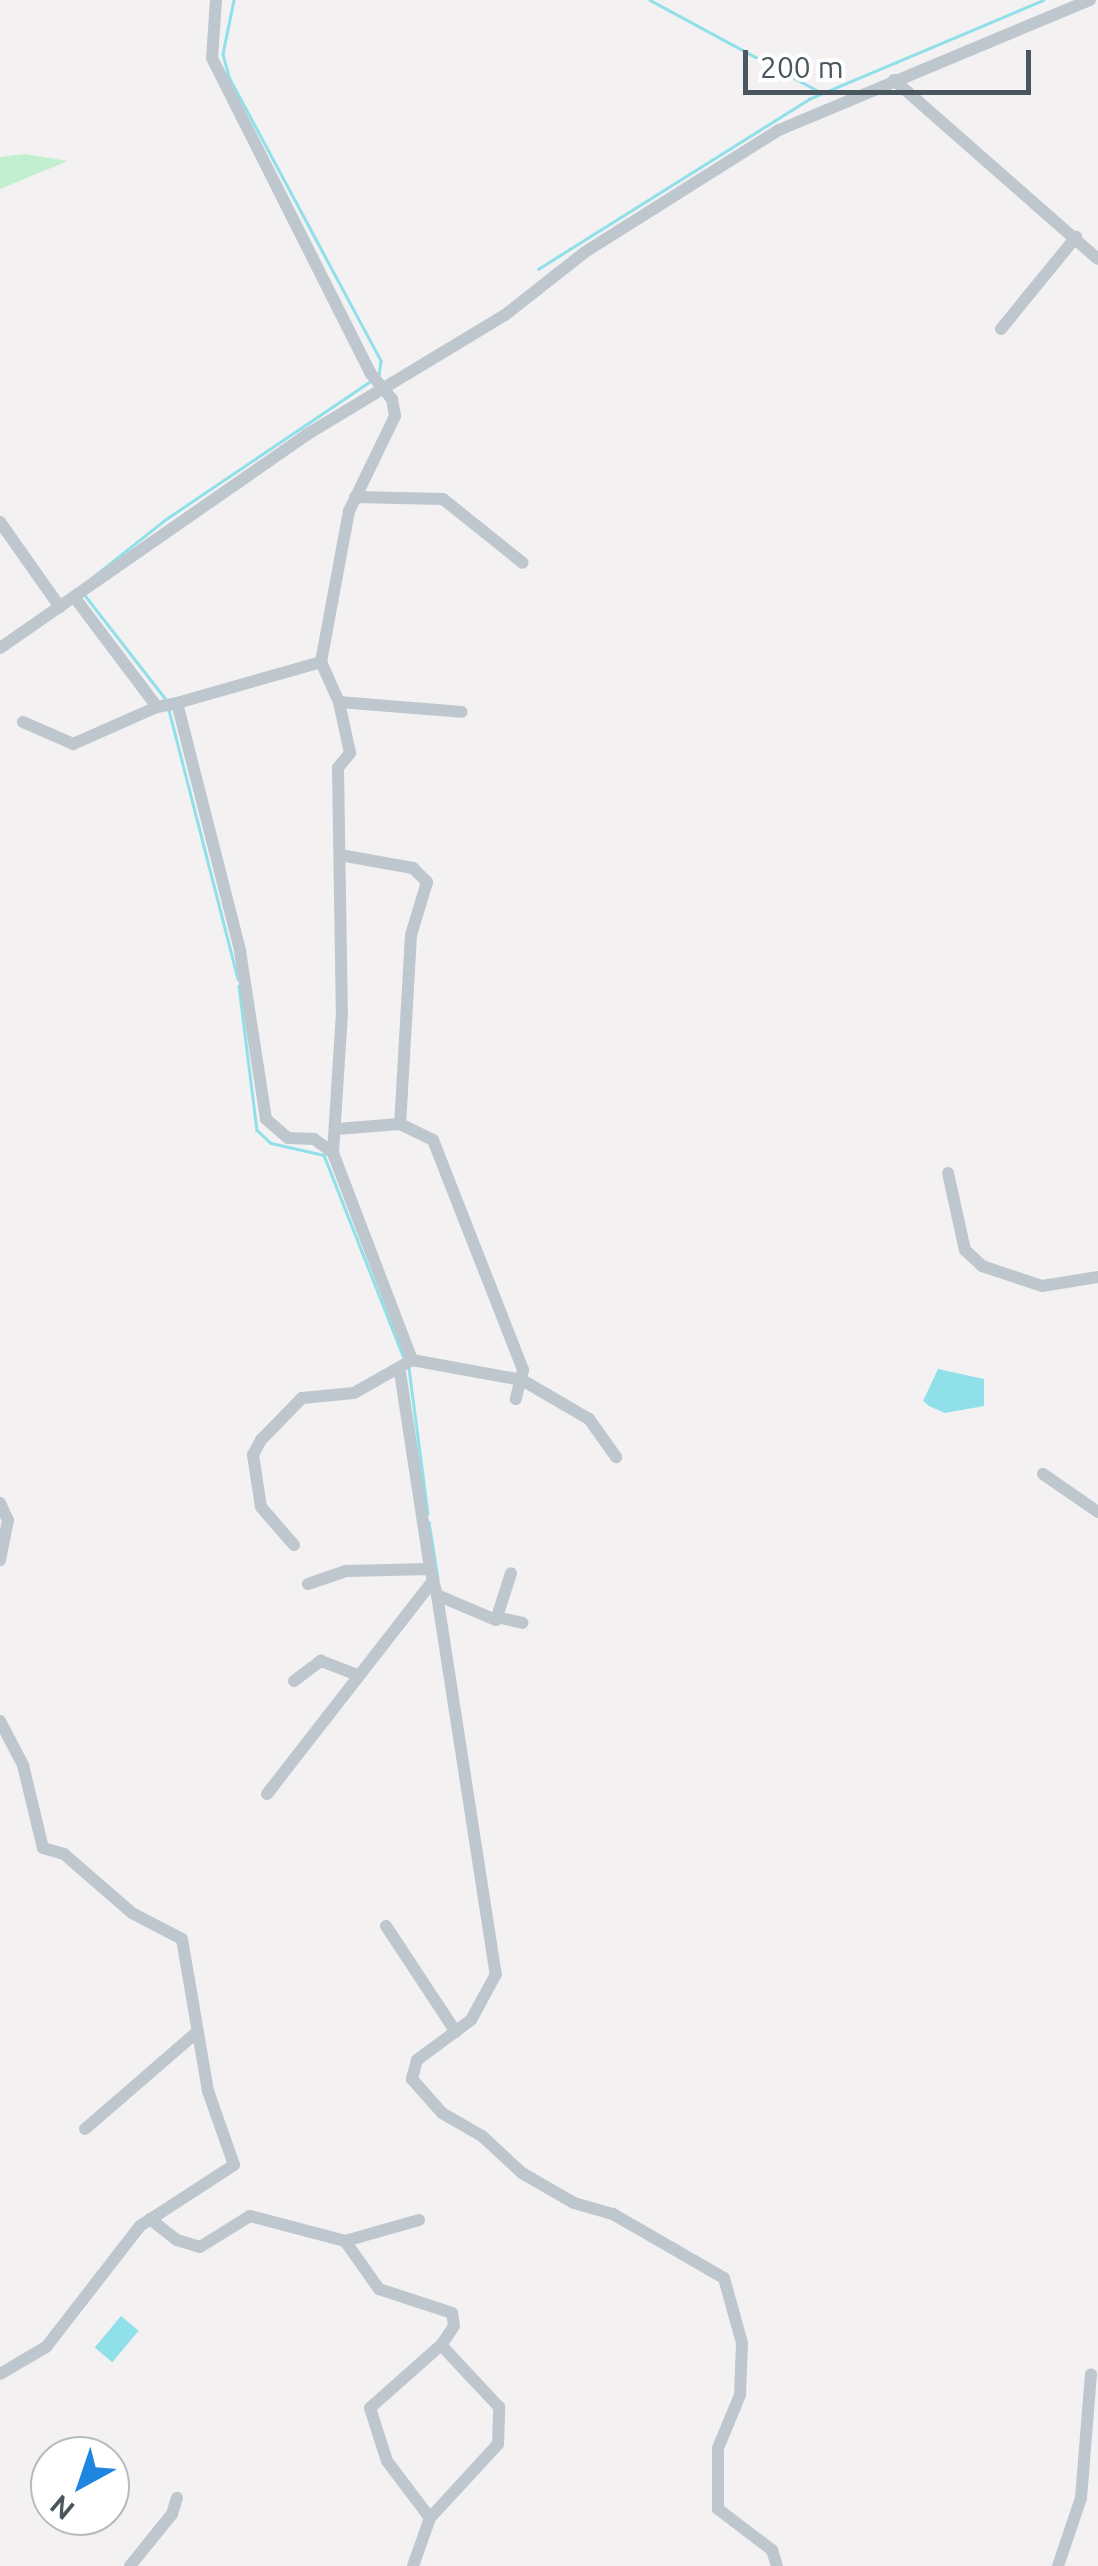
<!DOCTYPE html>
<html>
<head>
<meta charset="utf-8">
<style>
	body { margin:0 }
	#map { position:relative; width:1098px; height:2566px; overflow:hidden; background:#f3f1f2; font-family:Ubuntu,sans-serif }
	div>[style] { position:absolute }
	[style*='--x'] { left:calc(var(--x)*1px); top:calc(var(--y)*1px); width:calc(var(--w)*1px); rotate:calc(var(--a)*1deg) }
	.green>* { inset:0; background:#c2efcf }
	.water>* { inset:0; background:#90e0ea; transform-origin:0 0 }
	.stream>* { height:2.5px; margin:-1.25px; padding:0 1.25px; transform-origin:1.25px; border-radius:1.25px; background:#90e0ea }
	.minor>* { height:12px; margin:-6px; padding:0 6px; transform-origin:6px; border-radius:6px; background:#bdc7cd }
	span { translate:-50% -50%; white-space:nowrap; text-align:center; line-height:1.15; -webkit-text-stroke:9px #fff; paint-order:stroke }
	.north { position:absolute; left:30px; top:2436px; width:100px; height:100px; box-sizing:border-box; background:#fff; border:2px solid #b6bbbf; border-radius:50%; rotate:220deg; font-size:28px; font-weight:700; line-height:40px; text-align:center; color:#49565e }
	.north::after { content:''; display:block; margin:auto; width:35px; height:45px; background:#1e86e1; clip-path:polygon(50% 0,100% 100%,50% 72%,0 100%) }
	.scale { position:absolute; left:743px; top:50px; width:288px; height:45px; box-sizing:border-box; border:5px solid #49565e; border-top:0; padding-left:12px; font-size:30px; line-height:35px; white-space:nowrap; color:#49565e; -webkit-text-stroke:8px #fff; paint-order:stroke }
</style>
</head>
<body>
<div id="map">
	<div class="green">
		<i style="clip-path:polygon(25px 154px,68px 161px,0 189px,0 157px)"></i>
	</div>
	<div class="water">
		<i style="clip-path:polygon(938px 1369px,984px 1379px,984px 1406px,945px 1413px,929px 1406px,923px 1401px)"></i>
		<i style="left:121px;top:2316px;width:23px;height:41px;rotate:40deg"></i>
	</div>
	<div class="stream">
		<i style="--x:234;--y:0;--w:55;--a:101.5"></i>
		<i style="--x:223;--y:54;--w:24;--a:75"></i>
		<i style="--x:229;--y:77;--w:322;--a:61.8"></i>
		<i style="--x:381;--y:361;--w:14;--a:98"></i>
		<i style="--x:650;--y:0;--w:193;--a:28.4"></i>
		<i style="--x:538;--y:269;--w:320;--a:-32.1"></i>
		<i style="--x:809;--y:99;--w:254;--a:-22.9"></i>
		<i style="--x:79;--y:588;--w:111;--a:-38.4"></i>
		<i style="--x:166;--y:519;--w:249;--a:-34"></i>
		<i style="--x:84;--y:594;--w:132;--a:52.1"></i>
		<i style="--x:169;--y:710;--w:278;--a:75.6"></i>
		<i style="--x:239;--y:986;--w:145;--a:82.9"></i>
		<i style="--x:257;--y:1130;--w:19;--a:43"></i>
		<i style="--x:271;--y:1143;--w:54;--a:12.8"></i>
		<i style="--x:324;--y:1155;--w:216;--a:68.5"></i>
		<i style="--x:409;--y:1368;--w:147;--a:82.6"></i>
		<i style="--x:429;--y:1522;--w:57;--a:80.9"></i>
	</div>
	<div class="minor">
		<i style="--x:216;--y:0;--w:58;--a:93.9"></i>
		<i style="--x:212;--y:58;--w:354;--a:63.3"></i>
		<i style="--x:371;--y:374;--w:33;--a:50"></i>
		<i style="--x:392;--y:399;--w:17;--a:80"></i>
		<i style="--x:395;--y:416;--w:106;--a:115.8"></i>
		<i style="--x:349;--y:511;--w:154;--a:100.5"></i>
		<i style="--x:321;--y:662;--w:44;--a:65.8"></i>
		<i style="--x:339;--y:702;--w:52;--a:77.8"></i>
		<i style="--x:350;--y:753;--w:19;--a:129"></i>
		<i style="--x:338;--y:768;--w:245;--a:89.1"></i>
		<i style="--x:342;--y:1013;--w:140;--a:93.7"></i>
		<i style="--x:333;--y:1153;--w:222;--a:69.1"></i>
		<i style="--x:894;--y:80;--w:271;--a:41.3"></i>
		<i style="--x:1001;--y:329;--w:119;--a:-50.8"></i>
		<i style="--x:355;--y:497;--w:88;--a:1.3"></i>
		<i style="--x:443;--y:499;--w:102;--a:38.7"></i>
		<i style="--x:0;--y:522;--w:104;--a:54.8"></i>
		<i style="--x:75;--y:598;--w:136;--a:53"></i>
		<i style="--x:157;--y:707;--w:20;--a:-11"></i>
		<i style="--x:177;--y:703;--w:256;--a:75.7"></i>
		<i style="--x:240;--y:951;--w:170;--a:81.2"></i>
		<i style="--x:266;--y:1119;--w:29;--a:41"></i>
		<i style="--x:288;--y:1138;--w:26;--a:2"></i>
		<i style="--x:314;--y:1139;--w:24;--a:36"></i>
		<i style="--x:0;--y:648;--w:373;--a:-34.8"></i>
		<i style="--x:306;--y:435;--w:232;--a:-31.1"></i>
		<i style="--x:505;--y:315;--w:102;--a:-38.2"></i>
		<i style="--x:585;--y:252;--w:229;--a:-32.2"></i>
		<i style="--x:779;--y:130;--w:337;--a:-22.7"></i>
		<i style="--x:339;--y:702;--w:123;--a:4.6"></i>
		<i style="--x:177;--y:703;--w:150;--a:-15.9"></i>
		<i style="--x:23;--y:722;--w:55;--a:23.7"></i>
		<i style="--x:73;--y:744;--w:92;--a:-23.8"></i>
		<i style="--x:340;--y:855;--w:74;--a:10.1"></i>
		<i style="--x:413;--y:868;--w:20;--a:45"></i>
		<i style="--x:427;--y:882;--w:55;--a:106.8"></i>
		<i style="--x:411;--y:935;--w:189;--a:93.3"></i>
		<i style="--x:337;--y:1129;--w:63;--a:-4.5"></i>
		<i style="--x:400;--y:1124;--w:37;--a:26"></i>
		<i style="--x:433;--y:1140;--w:247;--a:68.6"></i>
		<i style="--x:523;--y:1370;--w:30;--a:104"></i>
		<i style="--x:948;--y:1173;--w:79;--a:77.6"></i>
		<i style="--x:965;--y:1250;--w:23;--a:43"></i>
		<i style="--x:982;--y:1266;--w:63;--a:18.4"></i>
		<i style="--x:1042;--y:1286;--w:57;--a:-9.1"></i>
		<i style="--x:412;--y:1360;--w:112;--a:10.3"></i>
		<i style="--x:522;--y:1380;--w:78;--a:30.2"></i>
		<i style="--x:589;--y:1419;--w:47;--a:54.6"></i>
		<i style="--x:400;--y:1372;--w:199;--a:81.3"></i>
		<i style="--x:1043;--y:1474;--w:67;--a:34.6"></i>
		<i style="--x:0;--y:1503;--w:19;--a:65"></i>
		<i style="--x:8;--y:1520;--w:41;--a:101.3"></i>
		<i style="--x:294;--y:1545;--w:50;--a:-131"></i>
		<i style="--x:261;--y:1507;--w:53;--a:-98.7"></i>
		<i style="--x:253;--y:1455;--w:17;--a:-62"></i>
		<i style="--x:261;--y:1440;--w:59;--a:-45.7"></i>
		<i style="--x:302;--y:1398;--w:52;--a:-5.5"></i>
		<i style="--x:354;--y:1393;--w:67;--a:-29.6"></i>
		<i style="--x:308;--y:1584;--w:40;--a:-18.9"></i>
		<i style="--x:346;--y:1571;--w:84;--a:-1.4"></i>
		<i style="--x:430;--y:1569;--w:27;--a:75"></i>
		<i style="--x:437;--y:1595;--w:384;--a:81.2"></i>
		<i style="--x:496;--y:1974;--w:52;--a:118.5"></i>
		<i style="--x:471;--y:2020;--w:67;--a:143.5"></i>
		<i style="--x:417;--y:2060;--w:20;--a:105"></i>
		<i style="--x:412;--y:2079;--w:45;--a:48.6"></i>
		<i style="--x:442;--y:2113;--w:46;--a:29.9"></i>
		<i style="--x:482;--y:2136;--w:54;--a:42.8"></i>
		<i style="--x:522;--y:2173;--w:60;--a:30"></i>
		<i style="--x:574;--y:2203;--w:41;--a:15.8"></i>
		<i style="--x:613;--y:2214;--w:128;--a:30"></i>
		<i style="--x:724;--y:2278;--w:67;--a:74.5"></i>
		<i style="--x:742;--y:2343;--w:52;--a:92.2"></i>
		<i style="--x:740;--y:2395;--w:57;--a:112.5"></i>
		<i style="--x:718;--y:2448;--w:61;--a:90"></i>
		<i style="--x:718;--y:2509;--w:68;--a:37.2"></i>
		<i style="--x:772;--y:2550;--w:17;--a:73"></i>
		<i style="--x:437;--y:1595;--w:64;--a:23"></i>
		<i style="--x:496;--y:1620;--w:49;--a:-72.3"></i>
		<i style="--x:501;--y:1618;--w:22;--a:13"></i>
		<i style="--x:294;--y:1681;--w:34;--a:-37"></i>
		<i style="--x:321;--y:1661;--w:36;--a:21"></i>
		<i style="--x:0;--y:1721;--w:50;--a:62.4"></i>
		<i style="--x:23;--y:1765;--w:85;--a:76.5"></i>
		<i style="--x:43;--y:1848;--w:22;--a:16"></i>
		<i style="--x:64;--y:1854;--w:90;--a:40.9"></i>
		<i style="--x:132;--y:1913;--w:56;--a:27.5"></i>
		<i style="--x:182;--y:1939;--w:154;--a:80.3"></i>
		<i style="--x:208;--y:2091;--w:78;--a:70.6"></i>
		<i style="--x:234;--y:2165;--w:112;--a:147"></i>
		<i style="--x:140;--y:2226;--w:153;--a:127.8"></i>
		<i style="--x:46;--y:2347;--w:53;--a:149.6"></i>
		<i style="--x:267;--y:1794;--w:269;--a:-52.1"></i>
		<i style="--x:386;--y:1926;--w:127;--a:56.6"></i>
		<i style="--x:85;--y:2129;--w:148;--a:-40.9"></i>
		<i style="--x:150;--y:2219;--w:34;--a:38"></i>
		<i style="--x:177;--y:2240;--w:24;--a:17"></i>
		<i style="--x:200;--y:2247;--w:59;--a:-31.8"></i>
		<i style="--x:250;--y:2216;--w:98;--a:14.7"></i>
		<i style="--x:345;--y:2241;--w:77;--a:-15.8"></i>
		<i style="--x:345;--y:2241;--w:59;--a:54.7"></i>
		<i style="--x:379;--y:2289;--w:77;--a:18.2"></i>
		<i style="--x:452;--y:2313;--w:13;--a:81"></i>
		<i style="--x:454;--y:2326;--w:23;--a:124"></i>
		<i style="--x:441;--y:2345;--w:95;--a:138.4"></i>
		<i style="--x:370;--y:2408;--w:56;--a:72.2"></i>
		<i style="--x:387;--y:2461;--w:71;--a:53"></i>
		<i style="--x:130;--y:2566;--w:67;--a:-51.1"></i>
		<i style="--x:172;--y:2514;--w:17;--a:-73"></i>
		<i style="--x:413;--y:2566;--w:51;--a:-70.5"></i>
		<i style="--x:430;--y:2518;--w:100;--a:-47.4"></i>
		<i style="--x:498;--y:2444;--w:37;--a:-88"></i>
		<i style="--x:499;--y:2407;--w:85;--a:-133.1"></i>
		<i style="--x:1058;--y:2566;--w:72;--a:-71.3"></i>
		<i style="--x:1081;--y:2498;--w:124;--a:-85.4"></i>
	</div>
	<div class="north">N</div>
	<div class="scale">200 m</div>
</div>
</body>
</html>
